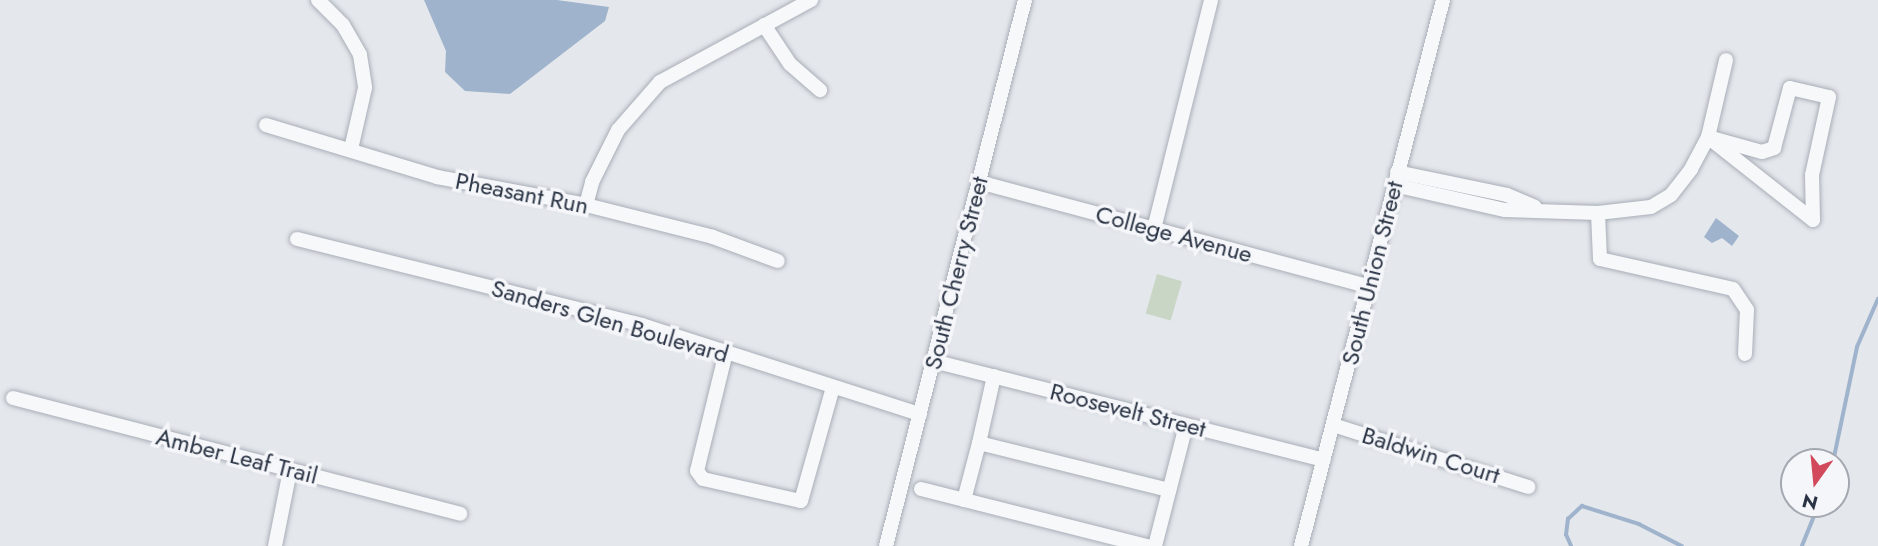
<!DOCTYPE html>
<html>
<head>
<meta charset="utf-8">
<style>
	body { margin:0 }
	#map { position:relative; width:1878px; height:546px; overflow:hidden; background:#e4e7ec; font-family:Jost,sans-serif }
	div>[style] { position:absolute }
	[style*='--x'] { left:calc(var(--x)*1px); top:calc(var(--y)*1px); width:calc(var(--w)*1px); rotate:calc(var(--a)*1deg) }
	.green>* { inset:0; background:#c9d6c5; transform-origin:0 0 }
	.water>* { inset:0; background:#9fb4cc }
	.stream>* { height:3.5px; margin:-1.75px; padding:0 1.75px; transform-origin:1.75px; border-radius:1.75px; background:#9fb4cc }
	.roads { filter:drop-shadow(0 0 2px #a9aeb7) drop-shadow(0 0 2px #a9aeb7) }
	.minor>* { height:14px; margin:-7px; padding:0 7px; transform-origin:7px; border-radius:7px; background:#f7f8fa }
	span { translate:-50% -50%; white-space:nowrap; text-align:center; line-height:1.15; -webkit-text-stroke:7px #f4f6f9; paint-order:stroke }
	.street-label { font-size:24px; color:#2b3445 }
	.north { position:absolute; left:1780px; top:448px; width:70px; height:70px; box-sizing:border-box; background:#f4f6f9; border:2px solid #a4a8b1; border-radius:50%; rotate:195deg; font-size:19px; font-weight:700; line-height:28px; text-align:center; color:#2b3445 }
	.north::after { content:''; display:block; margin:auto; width:24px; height:32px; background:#d1495b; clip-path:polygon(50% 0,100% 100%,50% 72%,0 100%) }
</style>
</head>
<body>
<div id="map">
	<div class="green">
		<i style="left:1157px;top:274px;width:26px;height:41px;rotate:16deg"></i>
	</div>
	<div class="water">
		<i style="clip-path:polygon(424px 0,557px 0,609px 7px,605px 21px,510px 94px,465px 91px,445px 72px,446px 51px)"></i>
		<i style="clip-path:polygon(1716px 218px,1739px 236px,1732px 246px,1722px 238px,1712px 243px,1704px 237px)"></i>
	</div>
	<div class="stream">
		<i style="--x:1833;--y:462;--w:117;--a:-78.2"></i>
		<i style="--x:1857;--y:347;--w:52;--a:-66.4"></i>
		<i style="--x:1571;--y:546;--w:12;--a:-114"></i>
		<i style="--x:1566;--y:535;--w:16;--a:-83"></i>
		<i style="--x:1568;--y:519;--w:19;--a:-43"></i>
		<i style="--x:1582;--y:506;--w:60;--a:17.5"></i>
		<i style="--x:1639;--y:524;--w:48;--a:27.1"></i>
		<i style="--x:1802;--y:546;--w:45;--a:-68"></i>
	</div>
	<div class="roads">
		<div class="minor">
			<i style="--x:318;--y:0;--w:35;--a:45"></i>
			<i style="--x:343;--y:25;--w:34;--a:60"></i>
			<i style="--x:360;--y:55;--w:33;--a:81"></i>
			<i style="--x:365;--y:88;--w:63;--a:102.9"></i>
			<i style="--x:764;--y:25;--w:47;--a:56.3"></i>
			<i style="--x:790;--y:64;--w:40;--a:41"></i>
			<i style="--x:1790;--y:88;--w:40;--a:13"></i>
			<i style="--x:1829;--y:97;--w:80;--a:102.3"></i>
			<i style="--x:1812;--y:175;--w:45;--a:88.7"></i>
			<i style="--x:1813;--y:220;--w:134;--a:-141.7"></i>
			<i style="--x:1708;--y:137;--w:56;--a:15.5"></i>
			<i style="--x:1762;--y:152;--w:13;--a:-18"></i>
			<i style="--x:1774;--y:148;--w:62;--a:-75.1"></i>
			<i style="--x:266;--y:125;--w:179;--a:16.9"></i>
			<i style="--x:437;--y:177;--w:152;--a:10.6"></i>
			<i style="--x:586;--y:205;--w:131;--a:14.1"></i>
			<i style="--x:713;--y:237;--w:69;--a:20.3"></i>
			<i style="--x:1397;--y:172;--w:112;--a:11.8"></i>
			<i style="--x:1507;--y:195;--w:30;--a:23"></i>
			<i style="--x:979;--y:182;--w:403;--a:15"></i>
			<i style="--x:1394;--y:185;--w:114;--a:12.7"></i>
			<i style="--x:1505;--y:210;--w:93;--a:1.8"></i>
			<i style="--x:1598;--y:213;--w:53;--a:-6.5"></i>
			<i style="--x:1651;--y:207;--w:23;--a:-31"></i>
			<i style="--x:1671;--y:195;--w:33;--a:-52"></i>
			<i style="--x:1691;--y:169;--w:36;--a:-62"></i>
			<i style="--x:1708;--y:137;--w:79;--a:-76.8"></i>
			<i style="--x:586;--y:205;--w:24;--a:-75"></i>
			<i style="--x:592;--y:182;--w:58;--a:-63.4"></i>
			<i style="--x:618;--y:130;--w:64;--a:-48.8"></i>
			<i style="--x:660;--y:82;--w:172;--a:-28.5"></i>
			<i style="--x:1598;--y:213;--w:46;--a:87.5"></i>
			<i style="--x:1600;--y:259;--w:136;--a:12.7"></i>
			<i style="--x:1733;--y:289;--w:25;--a:56"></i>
			<i style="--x:1747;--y:310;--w:44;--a:92.6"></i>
			<i style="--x:1154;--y:229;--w:236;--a:-76"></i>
			<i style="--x:297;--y:239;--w:356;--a:14"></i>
			<i style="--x:642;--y:325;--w:292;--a:17.8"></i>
			<i style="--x:726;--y:352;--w:122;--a:103.7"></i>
			<i style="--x:697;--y:471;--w:10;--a:53"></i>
			<i style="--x:703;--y:479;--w:100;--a:12.7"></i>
			<i style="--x:801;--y:501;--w:118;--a:-74.3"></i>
			<i style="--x:933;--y:361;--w:403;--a:14.2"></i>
			<i style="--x:994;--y:376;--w:69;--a:102.6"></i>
			<i style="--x:979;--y:443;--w:196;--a:13.9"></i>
			<i style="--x:13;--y:398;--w:462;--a:14.5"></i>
			<i style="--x:1333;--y:425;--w:205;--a:17.6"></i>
			<i style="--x:921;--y:489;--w:233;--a:14.2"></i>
			<i style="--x:964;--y:500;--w:59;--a:-75.3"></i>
			<i style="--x:275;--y:546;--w:77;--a:-78.8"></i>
			<i style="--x:886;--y:546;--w:563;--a:-75.72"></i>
			<i style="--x:1155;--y:546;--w:125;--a:-75.6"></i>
			<i style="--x:1301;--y:546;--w:564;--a:-75.42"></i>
		</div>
	</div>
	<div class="street-label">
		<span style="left:522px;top:193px;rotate:11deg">Pheasant Run</span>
		<span style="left:1174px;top:234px;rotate:15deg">College Avenue</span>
		<span style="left:956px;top:273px;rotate:-76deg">South Cherry Street</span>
		<span style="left:1372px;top:273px;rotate:-76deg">South Union Street</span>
		<span style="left:610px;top:321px;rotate:16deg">Sanders Glen Boulevard</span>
		<span style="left:1128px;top:410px;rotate:14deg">Roosevelt Street</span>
		<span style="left:1431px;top:455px;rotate:17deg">Baldwin Court</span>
		<span style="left:237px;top:456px;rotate:14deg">Amber Leaf Trail</span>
	</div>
	<div class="north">N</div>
</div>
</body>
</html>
